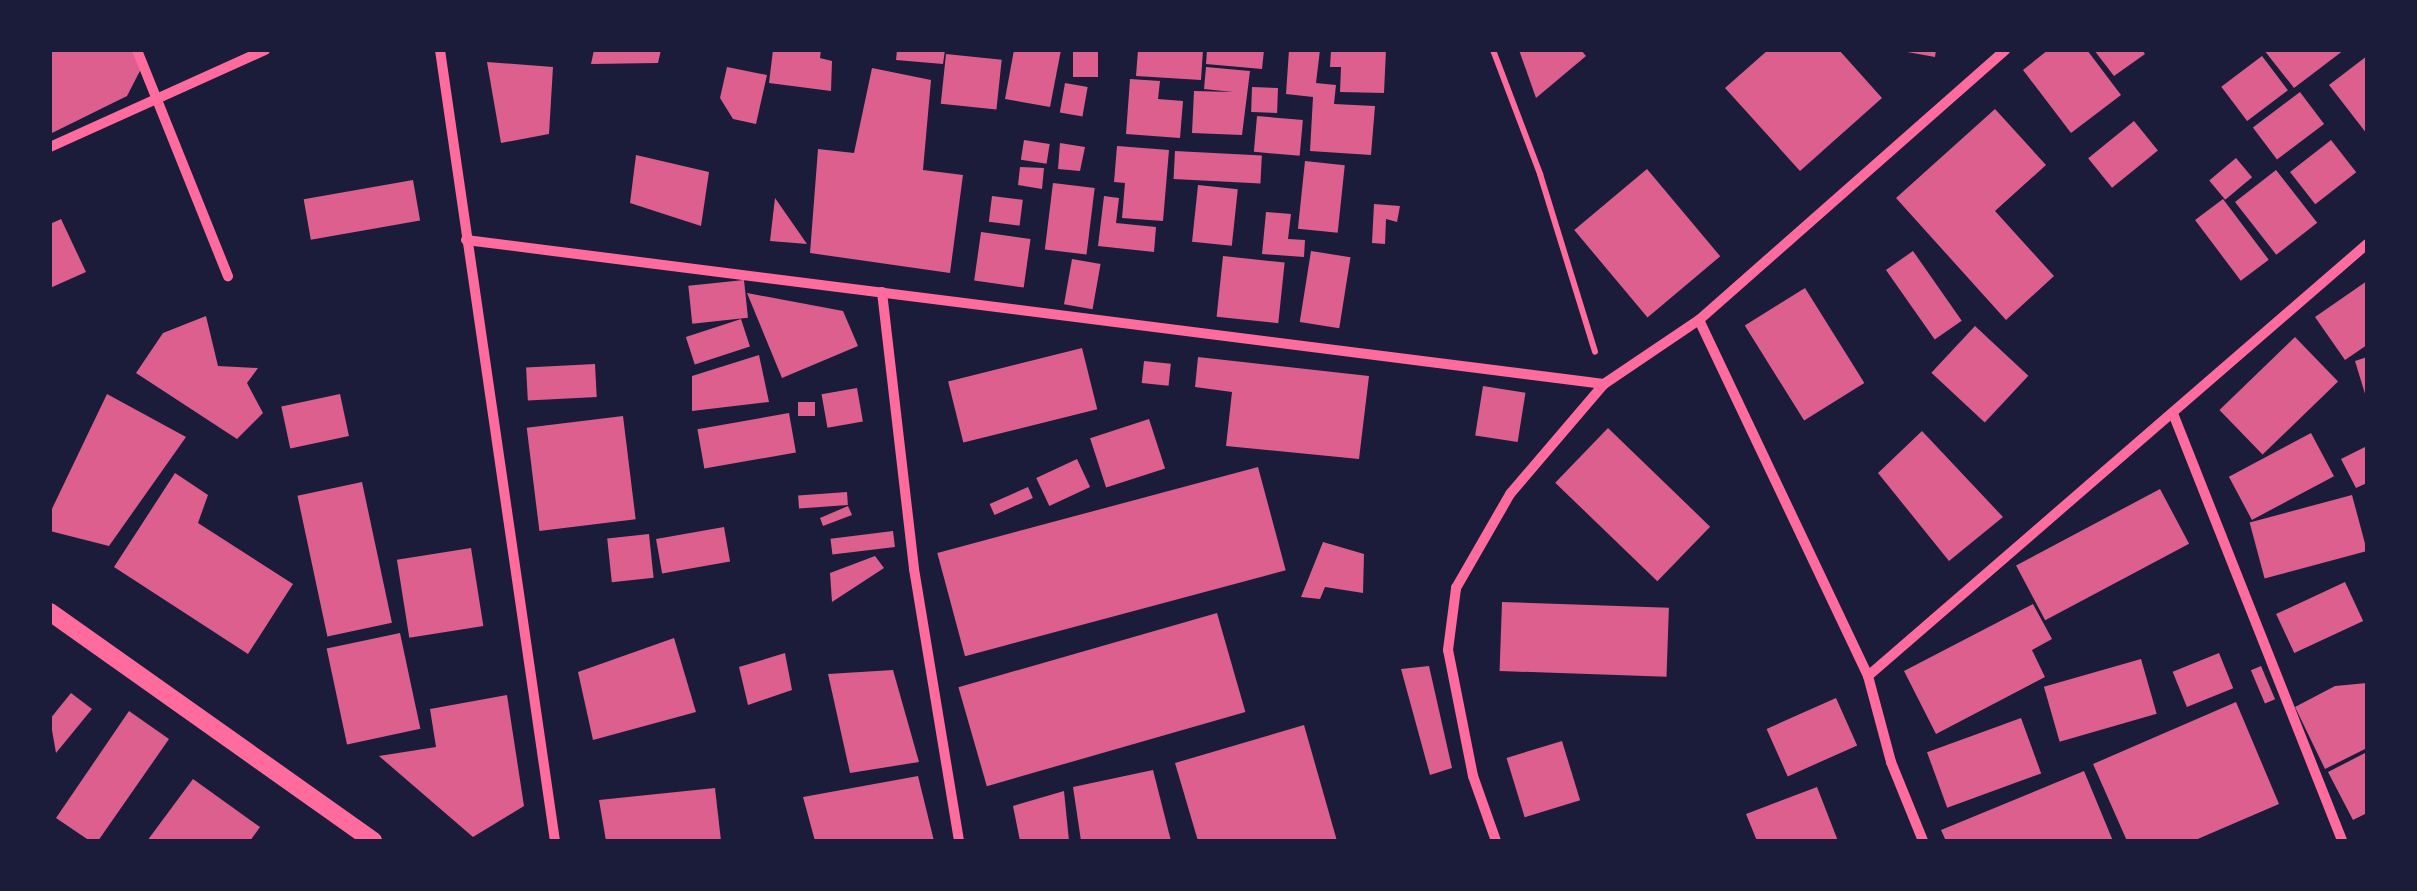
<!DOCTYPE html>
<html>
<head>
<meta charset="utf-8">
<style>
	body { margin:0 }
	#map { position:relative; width:2417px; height:891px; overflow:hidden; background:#1b1b3a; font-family:"Roboto Serif",serif }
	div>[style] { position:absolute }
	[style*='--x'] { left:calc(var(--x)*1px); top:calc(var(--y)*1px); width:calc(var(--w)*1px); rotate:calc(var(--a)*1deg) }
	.building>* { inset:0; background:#dd5f8e; transform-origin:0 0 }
	.path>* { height:6px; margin:-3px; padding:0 3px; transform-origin:3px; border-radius:3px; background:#ff6b9d }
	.minor>* { height:10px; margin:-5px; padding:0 5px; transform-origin:5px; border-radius:5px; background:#ff6b9d }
	.tertiary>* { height:18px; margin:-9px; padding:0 9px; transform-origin:9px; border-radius:9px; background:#ff6b9d }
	span { translate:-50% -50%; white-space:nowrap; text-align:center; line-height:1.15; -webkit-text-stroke:10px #1b1b3a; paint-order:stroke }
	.frame { position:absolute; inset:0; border:52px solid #1b1b3a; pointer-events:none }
</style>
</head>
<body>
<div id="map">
	<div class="building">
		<i style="clip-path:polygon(50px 50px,135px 50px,143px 65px,127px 96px,50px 134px)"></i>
		<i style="clip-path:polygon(594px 50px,661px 50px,658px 63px,591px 64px)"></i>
		<i style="clip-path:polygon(773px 50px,821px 50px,820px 58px,832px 61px,831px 91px,769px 83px)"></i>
		<i style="clip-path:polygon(897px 50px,945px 50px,943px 64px,896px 60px)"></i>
		<i style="clip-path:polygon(1014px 50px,1061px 50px,1050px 107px,1005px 99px)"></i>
		<i style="left:1073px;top:50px;width:25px;height:27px"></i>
		<i style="clip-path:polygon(1138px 50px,1203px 50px,1201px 80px,1136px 76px)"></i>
		<i style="clip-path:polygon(1207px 50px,1264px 50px,1262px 69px,1206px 64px)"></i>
		<i style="clip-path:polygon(1289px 50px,1320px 50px,1316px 83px,1336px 85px,1334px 104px,1375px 106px,1371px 155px,1310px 151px,1313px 97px,1286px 94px)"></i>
		<i style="clip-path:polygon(1331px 50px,1386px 50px,1384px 93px,1340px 92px,1341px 67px,1330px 67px)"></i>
		<i style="clip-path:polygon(1519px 50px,1581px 50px,1586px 56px,1536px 98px)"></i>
		<i style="clip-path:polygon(1768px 50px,1839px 50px,1882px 98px,1800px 171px,1725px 88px)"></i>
		<i style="clip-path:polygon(1896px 50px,1936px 50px,1935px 57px)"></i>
		<i style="clip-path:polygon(2048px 50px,2087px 50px,2121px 95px,2071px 133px,2023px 70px)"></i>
		<i style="clip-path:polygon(2094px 50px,2142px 50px,2145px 54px,2114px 76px)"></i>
		<i style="clip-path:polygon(2264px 50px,2344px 50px,2294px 88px)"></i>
		<i style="left:946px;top:54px;width:56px;height:50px;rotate:6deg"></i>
		<i style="left:2262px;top:56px;width:43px;height:51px;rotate:53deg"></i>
		<i style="clip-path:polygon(2367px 56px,2367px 134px,2329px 85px)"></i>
		<i style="clip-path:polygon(487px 62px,553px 67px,549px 134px,501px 143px)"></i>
		<i style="clip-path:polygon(727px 67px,767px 75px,756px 124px,733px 119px,720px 98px)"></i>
		<i style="clip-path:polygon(1206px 67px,1250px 71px,1242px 135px,1192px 133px,1194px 91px,1233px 92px,1204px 89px)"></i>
		<i style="clip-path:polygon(872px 68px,931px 80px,923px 170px,963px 175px,950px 273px,810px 253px,818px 149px,854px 153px)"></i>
		<i style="clip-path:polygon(1130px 79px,1160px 81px,1158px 99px,1183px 101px,1180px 138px,1126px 134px)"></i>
		<i style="left:1065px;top:83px;width:23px;height:30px;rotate:10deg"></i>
		<i style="left:1252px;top:87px;width:26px;height:25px;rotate:2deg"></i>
		<i style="left:2300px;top:92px;width:40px;height:59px;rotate:53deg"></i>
		<i style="clip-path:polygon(1995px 109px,2046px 165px,1995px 211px,2054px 276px,2006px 320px,1896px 198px)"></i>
		<i style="left:1257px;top:116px;width:46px;height:36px;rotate:5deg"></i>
		<i style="left:2134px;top:121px;width:38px;height:59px;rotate:51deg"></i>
		<i style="left:1024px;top:140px;width:26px;height:20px;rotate:9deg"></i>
		<i style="left:2331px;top:140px;width:41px;height:52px;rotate:52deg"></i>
		<i style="clip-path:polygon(1060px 143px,1085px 147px,1080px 171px,1058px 169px)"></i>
		<i style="clip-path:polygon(1117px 146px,1169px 150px,1163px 221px,1122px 218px,1125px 183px,1114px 182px)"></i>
		<i style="left:1175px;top:151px;width:87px;height:28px;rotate:3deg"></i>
		<i style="clip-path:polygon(636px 155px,709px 172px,701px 226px,630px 203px)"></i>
		<i style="left:2236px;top:158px;width:25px;height:35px;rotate:50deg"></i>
		<i style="left:1305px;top:161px;width:40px;height:68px;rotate:6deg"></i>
		<i style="clip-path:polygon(1020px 167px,1044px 168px,1042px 189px,1018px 185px)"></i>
		<i style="left:1647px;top:169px;width:114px;height:95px;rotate:50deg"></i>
		<i style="left:2276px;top:170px;width:67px;height:52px;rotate:52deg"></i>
		<i style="left:413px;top:180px;width:41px;height:111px;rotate:80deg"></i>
		<i style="left:1053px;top:183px;width:42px;height:67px;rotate:7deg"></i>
		<i style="left:1198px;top:185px;width:40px;height:57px;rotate:6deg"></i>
		<i style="left:992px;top:196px;width:31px;height:26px;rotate:7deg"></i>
		<i style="clip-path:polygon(1104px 196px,1119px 198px,1116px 223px,1156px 227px,1154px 252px,1098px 246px)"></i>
		<i style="clip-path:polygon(775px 198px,807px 244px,770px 241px)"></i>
		<i style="left:2223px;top:199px;width:76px;height:35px;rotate:53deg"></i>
		<i style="clip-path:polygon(1374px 204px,1400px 206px,1397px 222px,1386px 219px,1385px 244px,1372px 243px)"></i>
		<i style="clip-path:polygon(1266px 212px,1291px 214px,1288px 239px,1305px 240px,1304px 257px,1262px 254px)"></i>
		<i style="clip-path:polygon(61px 219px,86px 272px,50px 288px,50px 224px)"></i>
		<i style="left:981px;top:232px;width:50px;height:49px;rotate:8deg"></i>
		<i style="left:1311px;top:251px;width:40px;height:72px;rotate:9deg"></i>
		<i style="left:1913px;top:251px;width:85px;height:33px;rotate:55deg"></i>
		<i style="left:1223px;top:256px;width:62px;height:61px;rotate:6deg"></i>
		<i style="left:1072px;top:259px;width:29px;height:46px;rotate:10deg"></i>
		<i style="left:744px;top:280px;width:38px;height:56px;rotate:84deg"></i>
		<i style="clip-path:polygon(2367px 281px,2367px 345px,2345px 360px,2315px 317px)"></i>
		<i style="left:1805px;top:288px;width:112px;height:71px;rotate:58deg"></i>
		<i style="clip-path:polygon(747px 293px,843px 311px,858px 346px,782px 378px)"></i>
		<i style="clip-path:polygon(206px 316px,218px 366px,258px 368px,247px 383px,263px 413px,237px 439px,136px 373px,163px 333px)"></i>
		<i style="left:741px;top:319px;width:29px;height:58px;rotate:72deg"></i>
		<i style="left:1975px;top:326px;width:73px;height:64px;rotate:43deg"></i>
		<i style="left:2295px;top:337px;width:62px;height:105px;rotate:46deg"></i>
		<i style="left:1082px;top:348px;width:63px;height:138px;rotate:76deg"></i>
		<i style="clip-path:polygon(759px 355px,769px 402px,692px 411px,692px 376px)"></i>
		<i style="clip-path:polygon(1198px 357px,1369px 376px,1359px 459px,1226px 446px,1232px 392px,1195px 387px)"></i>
		<i style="clip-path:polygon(2367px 357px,2367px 397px,2366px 397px,2355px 361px)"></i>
		<i style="left:1144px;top:361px;width:27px;height:22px;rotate:6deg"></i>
		<i style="left:595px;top:364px;width:33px;height:69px;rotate:87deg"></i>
		<i style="left:1483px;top:386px;width:43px;height:50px;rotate:9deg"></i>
		<i style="left:857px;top:388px;width:34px;height:36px;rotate:80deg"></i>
		<i style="clip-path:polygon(107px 394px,186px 437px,109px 546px,50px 531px,50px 513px)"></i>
		<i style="left:340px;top:394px;width:43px;height:60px;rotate:78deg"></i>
		<i style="left:798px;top:402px;width:17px;height:14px"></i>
		<i style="left:789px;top:413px;width:40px;height:93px;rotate:80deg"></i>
		<i style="left:623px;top:416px;width:104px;height:97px;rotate:83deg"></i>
		<i style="left:1149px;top:419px;width:52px;height:62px;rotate:72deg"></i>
		<i style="left:1608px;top:428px;width:142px;height:76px;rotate:44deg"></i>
		<i style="clip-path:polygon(1922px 431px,2003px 517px,1949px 561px,1878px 473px)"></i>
		<i style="left:2311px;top:433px;width:49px;height:93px;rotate:62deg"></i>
		<i style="clip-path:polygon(2367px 446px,2367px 483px,2356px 488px,2341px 459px)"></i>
		<i style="left:1077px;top:459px;width:31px;height:45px;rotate:65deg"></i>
		<i style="left:1258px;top:467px;width:107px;height:332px;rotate:75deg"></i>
		<i style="clip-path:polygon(175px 473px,208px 495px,198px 523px,293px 584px,248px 654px,114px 567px)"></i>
		<i style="left:362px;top:482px;width:144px;height:66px;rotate:78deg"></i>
		<i style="left:1028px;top:487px;width:12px;height:42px;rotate:66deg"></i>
		<i style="left:2160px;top:489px;width:62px;height:163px;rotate:62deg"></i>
		<i style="left:847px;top:492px;width:13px;height:49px;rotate:86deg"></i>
		<i style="left:2352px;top:495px;width:58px;height:106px;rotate:75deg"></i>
		<i style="clip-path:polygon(848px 506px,852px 515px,823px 526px,820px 518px)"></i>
		<i style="left:724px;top:527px;width:35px;height:69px;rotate:80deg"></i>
		<i style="left:893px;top:531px;width:16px;height:63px;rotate:83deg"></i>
		<i style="left:649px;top:534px;width:44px;height:42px;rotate:84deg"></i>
		<i style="clip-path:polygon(1323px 542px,1364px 554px,1363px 593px,1325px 587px,1320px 599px,1301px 597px)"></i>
		<i style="left:471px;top:548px;width:79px;height:75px;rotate:81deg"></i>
		<i style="clip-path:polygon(875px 556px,884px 568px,832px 602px,830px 573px)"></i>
		<i style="left:2345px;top:582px;width:43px;height:76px;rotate:65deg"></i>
		<i style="left:1502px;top:602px;width:167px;height:69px;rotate:2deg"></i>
		<i style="clip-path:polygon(2033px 604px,2052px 639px,2032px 650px,2045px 677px,1936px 734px,1904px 671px)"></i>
		<i style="left:1217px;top:613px;width:103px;height:269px;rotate:74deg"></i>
		<i style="left:400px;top:633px;width:98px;height:75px;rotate:78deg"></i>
		<i style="clip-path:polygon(674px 638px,696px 712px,593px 740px,578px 672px)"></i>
		<i style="clip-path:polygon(785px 653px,792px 690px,748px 705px,739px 667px)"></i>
		<i style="left:2219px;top:653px;width:38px;height:50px;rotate:68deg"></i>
		<i style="left:2141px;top:659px;width:57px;height:101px;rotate:74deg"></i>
		<i style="clip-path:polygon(1429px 666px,1452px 768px,1430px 775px,1401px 669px)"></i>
		<i style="left:2261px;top:666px;width:36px;height:11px;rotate:67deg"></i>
		<i style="clip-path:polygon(893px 670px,919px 762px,850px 773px,828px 674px)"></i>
		<i style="clip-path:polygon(2367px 683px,2367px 748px,2325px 769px,2295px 707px,2335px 686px)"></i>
		<i style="clip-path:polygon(71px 693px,92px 709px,56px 753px,50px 719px)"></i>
		<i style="clip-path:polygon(507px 695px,524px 806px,473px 837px,379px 756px,436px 747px,430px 709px)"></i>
		<i style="left:1836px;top:698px;width:52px;height:76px;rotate:66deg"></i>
		<i style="clip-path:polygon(2236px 702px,2279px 804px,2193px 841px,2127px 841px,2093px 764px)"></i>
		<i style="clip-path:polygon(129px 711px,169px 739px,98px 841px,90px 841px,56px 818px)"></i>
		<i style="left:2021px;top:718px;width:59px;height:100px;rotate:70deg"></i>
		<i style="clip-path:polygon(1304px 725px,1337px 841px,1198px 841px,1175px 763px)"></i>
		<i style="left:1562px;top:741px;width:62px;height:58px;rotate:73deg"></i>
		<i style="clip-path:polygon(2367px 752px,2367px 813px,2353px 820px,2328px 772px)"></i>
		<i style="clip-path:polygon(1153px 770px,1171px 841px,1081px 841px,1073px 787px)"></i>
		<i style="clip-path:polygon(2084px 771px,2113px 841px,1946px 841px,1941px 830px)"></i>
		<i style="clip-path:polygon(918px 776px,934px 841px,815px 841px,803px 797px)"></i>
		<i style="clip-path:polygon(193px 779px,260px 827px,250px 841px,147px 841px)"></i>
		<i style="clip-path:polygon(1817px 787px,1838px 841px,1757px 841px,1746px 814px)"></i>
		<i style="clip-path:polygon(715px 788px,721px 841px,606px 841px,599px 800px)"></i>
		<i style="clip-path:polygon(1064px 791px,1069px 841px,1020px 841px,1013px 806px)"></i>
	</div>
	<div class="path">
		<i style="--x:1493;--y:50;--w:133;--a:69.2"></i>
		<i style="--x:1540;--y:174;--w:186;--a:72.8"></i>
	</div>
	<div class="minor">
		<i style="--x:137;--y:50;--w:244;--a:68.1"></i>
		<i style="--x:440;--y:50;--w:799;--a:81.73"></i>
		<i style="--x:50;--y:147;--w:236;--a:-24.3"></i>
		<i style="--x:466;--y:240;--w:1147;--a:7.21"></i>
		<i style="--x:882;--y:292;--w:279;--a:83.4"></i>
		<i style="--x:914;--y:569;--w:276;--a:80.6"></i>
		<i style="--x:1699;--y:320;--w:394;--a:64.6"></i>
		<i style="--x:1868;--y:676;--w:89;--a:75"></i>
		<i style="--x:1891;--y:762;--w:85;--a:67.9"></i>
		<i style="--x:2174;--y:416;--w:457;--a:68.4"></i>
		<i style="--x:1868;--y:676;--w:660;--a:-40.88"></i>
		<i style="--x:1496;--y:841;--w:69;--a:-109.5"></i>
		<i style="--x:1473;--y:776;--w:128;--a:-101.2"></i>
		<i style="--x:1448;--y:650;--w:63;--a:-82.6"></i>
		<i style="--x:1456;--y:588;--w:108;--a:-60.1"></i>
		<i style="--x:1510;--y:494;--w:145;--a:-49.5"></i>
		<i style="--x:1604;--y:384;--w:115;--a:-34"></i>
		<i style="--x:1699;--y:320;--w:408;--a:-41.4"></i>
	</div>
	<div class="tertiary">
		<i style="--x:50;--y:612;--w:396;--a:35.3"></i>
	</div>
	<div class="frame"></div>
</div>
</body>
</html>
